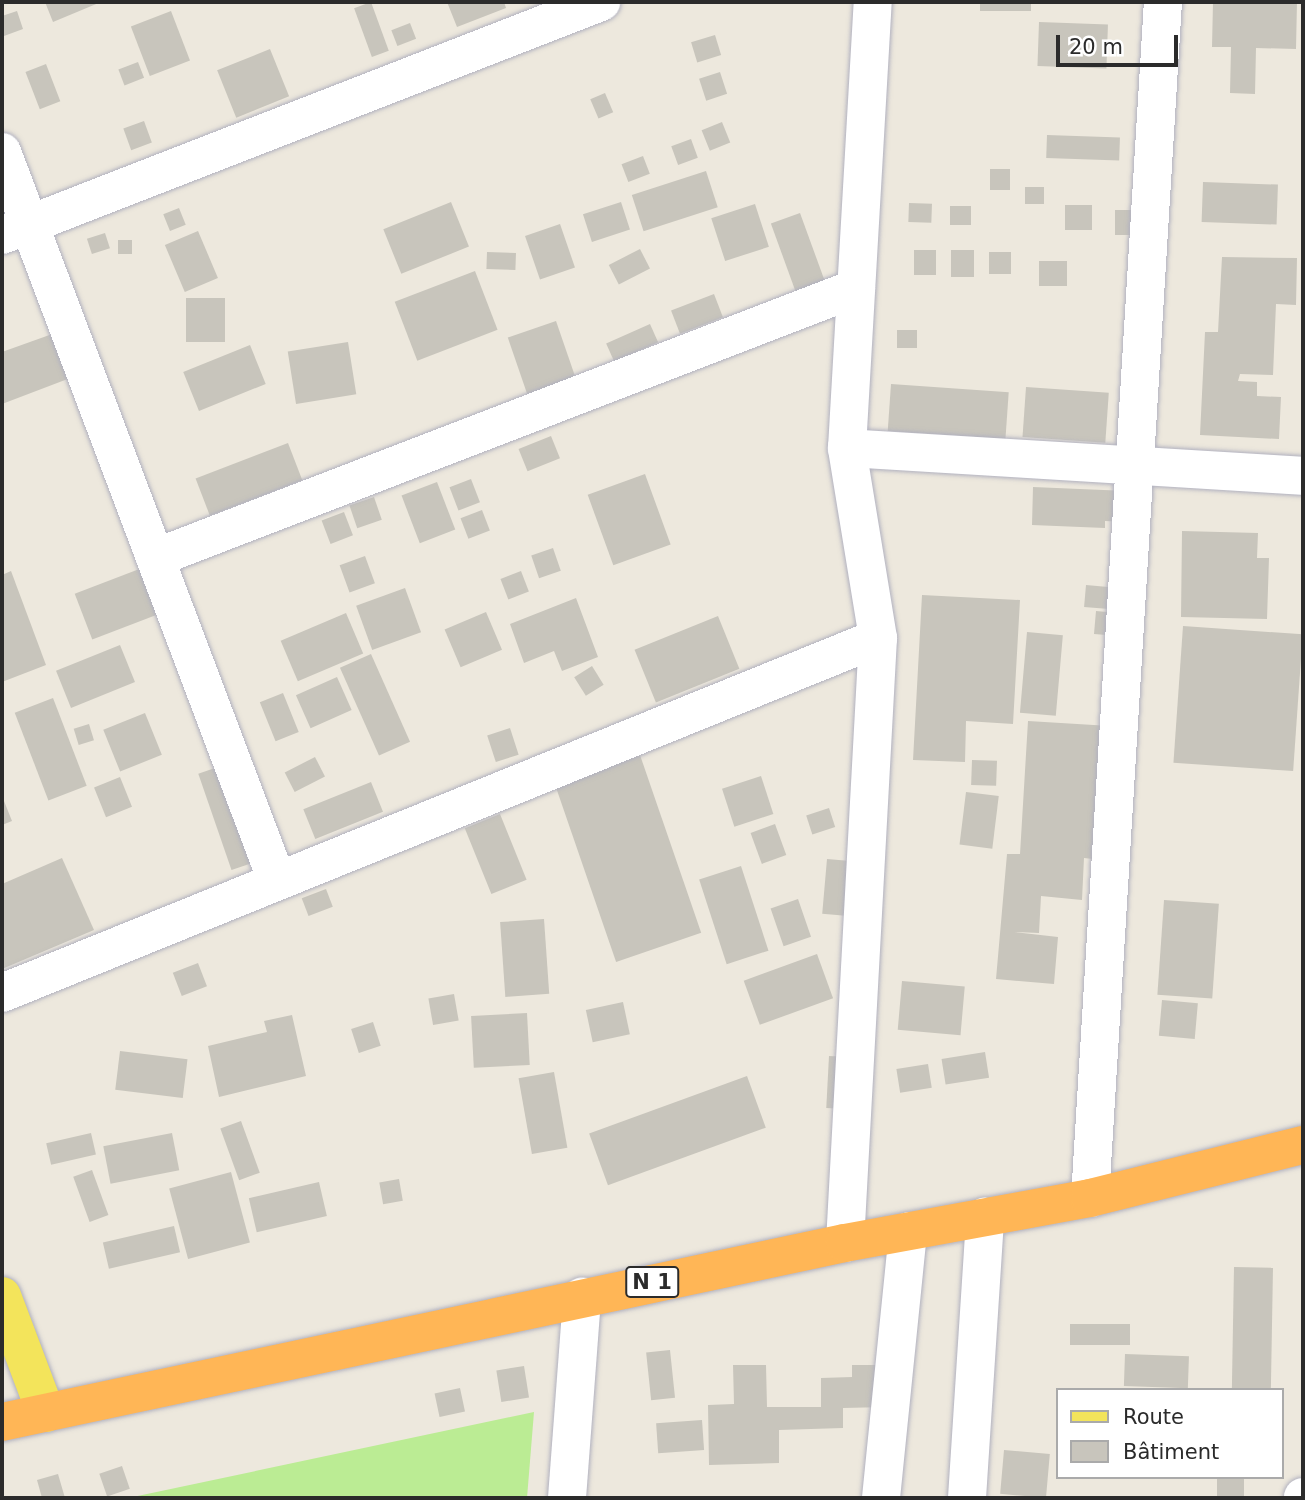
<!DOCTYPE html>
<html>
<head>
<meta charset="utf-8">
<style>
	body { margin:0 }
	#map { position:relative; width:1305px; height:1500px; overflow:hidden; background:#ede8dd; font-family:"DejaVu Sans",sans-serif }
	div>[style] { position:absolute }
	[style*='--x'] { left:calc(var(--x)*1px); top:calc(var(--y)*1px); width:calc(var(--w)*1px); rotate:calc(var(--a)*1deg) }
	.pitch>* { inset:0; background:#bbec94 }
	.building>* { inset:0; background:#c8c5bc; transform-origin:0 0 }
	.roads { filter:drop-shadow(0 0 2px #b1b1bf) drop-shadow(0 0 2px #b1b1bf) }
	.minor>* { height:38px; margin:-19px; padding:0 19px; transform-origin:19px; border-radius:19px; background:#fff }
	.major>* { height:38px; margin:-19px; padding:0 19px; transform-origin:19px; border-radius:19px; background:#f3e45b }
	.highway>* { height:38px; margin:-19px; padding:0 19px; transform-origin:19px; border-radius:19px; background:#ffb656 }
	span { translate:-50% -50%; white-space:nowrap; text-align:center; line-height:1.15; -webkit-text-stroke:7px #fff; paint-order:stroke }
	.shield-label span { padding:2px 5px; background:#fff; border:2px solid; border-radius:5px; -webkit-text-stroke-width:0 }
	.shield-label { font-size:21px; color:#2b2b2b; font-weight:700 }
	.frame { position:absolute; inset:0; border:4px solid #2b2b2b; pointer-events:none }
	.legend { position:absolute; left:1056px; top:1388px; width:228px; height:91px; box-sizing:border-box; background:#fff; border:2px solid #aaa; margin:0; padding:9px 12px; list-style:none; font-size:21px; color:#2b2b2b }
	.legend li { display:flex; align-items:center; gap:14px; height:35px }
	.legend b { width:35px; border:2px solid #aaa }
	.scale { position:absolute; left:1056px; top:35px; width:122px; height:32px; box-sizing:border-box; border:4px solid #2b2b2b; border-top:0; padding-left:9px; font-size:21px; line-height:24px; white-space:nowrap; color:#2b2b2b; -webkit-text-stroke:5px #fff; paint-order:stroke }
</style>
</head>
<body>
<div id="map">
	<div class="pitch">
		<i style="clip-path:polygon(534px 1412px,527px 1498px,128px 1498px)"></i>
	</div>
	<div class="building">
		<i style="clip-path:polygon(45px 2px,101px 2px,53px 22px)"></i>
		<i style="left:371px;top:2px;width:52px;height:18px;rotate:70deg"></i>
		<i style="clip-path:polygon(447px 2px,504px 2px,506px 8px,457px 27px)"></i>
		<i style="left:980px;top:2px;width:51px;height:9px"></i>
		<i style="clip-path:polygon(1213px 2px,1297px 2px,1296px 49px,1256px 48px,1255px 94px,1230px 93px,1231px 47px,1212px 47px)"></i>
		<i style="clip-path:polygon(17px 11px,23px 29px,4px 36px,2px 16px)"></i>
		<i style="left:171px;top:11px;width:53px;height:43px;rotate:69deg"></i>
		<i style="left:1039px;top:22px;width:69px;height:44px;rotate:2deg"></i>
		<i style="left:410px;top:23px;width:17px;height:20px;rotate:69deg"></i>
		<i style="left:715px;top:35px;width:21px;height:25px;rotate:73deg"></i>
		<i style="left:270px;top:49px;width:51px;height:57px;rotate:68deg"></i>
		<i style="left:138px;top:62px;width:17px;height:21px;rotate:69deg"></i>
		<i style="left:46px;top:64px;width:40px;height:22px;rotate:69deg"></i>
		<i style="left:720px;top:72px;width:23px;height:22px;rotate:72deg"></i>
		<i style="left:605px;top:93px;width:21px;height:16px;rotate:67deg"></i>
		<i style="left:144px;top:121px;width:23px;height:22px;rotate:70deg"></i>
		<i style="left:722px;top:122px;width:22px;height:22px;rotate:68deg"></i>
		<i style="left:1047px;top:135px;width:73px;height:23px;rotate:2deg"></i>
		<i style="left:691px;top:139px;width:20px;height:21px;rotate:70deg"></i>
		<i style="left:643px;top:156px;width:19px;height:23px;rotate:69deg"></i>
		<i style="left:1010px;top:169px;width:21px;height:20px;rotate:90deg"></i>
		<i style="left:706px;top:171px;width:38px;height:78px;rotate:72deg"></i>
		<i style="left:1203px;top:182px;width:75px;height:40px;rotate:2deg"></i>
		<i style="left:1025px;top:187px;width:19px;height:17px"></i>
		<i style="left:451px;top:202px;width:48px;height:73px;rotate:68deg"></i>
		<i style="left:621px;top:202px;width:29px;height:40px;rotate:72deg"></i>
		<i style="left:909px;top:203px;width:23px;height:19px;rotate:2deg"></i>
		<i style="left:755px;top:204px;width:45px;height:46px;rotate:72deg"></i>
		<i style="left:1065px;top:205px;width:27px;height:25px"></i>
		<i style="left:971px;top:206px;width:19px;height:21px;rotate:90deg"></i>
		<i style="left:179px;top:208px;width:18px;height:17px;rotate:68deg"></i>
		<i style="left:1115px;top:210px;width:22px;height:25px"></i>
		<i style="left:800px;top:213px;width:73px;height:31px;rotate:70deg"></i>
		<i style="left:560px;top:224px;width:46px;height:37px;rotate:71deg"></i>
		<i style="left:198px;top:231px;width:51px;height:36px;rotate:67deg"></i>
		<i style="left:105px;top:233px;width:16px;height:19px;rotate:72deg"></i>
		<i style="left:132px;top:240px;width:14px;height:14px;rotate:90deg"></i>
		<i style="left:640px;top:249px;width:22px;height:35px;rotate:63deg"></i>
		<i style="left:936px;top:250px;width:25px;height:22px;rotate:90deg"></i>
		<i style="left:951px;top:250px;width:23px;height:27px"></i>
		<i style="left:487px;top:252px;width:29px;height:17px;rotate:2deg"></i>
		<i style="left:989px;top:252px;width:22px;height:22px"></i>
		<i style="clip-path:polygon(1222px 257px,1297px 258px,1296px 305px,1276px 304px,1273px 375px,1240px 374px,1238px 381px,1257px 382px,1257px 396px,1281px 397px,1279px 439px,1200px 435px,1205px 332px,1218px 332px)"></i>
		<i style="left:1039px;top:261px;width:28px;height:25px"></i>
		<i style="left:475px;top:271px;width:63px;height:86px;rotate:69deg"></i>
		<i style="left:714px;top:294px;width:25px;height:46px;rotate:69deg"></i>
		<i style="left:186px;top:298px;width:39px;height:44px"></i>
		<i style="left:556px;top:321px;width:72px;height:51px;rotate:71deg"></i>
		<i style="left:650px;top:324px;width:20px;height:48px;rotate:66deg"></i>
		<i style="clip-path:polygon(69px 328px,86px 372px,2px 404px,2px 352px)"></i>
		<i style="left:897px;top:330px;width:20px;height:18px"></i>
		<i style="left:348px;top:342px;width:53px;height:61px;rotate:81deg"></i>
		<i style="left:250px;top:345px;width:42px;height:72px;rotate:68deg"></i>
		<i style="left:891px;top:384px;width:118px;height:47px;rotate:4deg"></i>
		<i style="left:1026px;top:387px;width:83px;height:50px;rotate:4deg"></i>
		<i style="left:551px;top:436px;width:24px;height:35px;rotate:68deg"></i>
		<i style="left:288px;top:443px;width:40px;height:99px;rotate:69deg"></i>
		<i style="left:645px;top:474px;width:75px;height:61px;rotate:70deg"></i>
		<i style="left:471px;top:479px;width:25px;height:23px;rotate:69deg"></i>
		<i style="left:437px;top:482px;width:51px;height:38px;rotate:69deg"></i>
		<i style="clip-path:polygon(1033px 487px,1127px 491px,1126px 522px,1105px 521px,1105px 528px,1032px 525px)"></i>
		<i style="left:374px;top:497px;width:24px;height:26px;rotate:71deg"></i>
		<i style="left:482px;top:510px;width:22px;height:23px;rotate:69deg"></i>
		<i style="left:344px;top:512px;width:25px;height:24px;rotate:69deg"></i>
		<i style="clip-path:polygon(1182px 531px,1258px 533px,1257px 558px,1269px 558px,1267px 619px,1181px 617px)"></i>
		<i style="left:553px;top:548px;width:24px;height:23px;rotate:71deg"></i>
		<i style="left:365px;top:556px;width:29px;height:27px;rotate:70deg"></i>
		<i style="left:155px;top:563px;width:49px;height:86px;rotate:69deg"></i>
		<i style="clip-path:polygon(11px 571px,46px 665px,2px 682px,2px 575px)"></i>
		<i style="left:521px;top:571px;width:22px;height:22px;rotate:69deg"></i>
		<i style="left:1086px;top:585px;width:25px;height:22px;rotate:5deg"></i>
		<i style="left:405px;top:588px;width:47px;height:52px;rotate:70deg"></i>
		<i style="clip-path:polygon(922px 595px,1020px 600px,1013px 724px,966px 721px,965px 762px,913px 760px)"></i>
		<i style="clip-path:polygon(576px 598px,598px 657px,562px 671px,554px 651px,524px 663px,510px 624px)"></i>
		<i style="left:1096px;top:611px;width:22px;height:23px;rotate:5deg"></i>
		<i style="left:486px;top:612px;width:41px;height:45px;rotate:67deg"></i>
		<i style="left:346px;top:613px;width:44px;height:71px;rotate:67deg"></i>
		<i style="left:718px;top:616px;width:57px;height:90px;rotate:68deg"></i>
		<i style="left:1183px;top:626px;width:120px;height:137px;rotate:4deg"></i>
		<i style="left:1027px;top:632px;width:36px;height:81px;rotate:5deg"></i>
		<i style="left:120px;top:645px;width:40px;height:69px;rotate:68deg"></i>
		<i style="left:371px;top:654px;width:96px;height:34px;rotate:66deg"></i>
		<i style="left:592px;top:666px;width:22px;height:21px;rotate:58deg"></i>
		<i style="left:337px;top:677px;width:36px;height:45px;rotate:66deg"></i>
		<i style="left:283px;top:693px;width:42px;height:25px;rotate:68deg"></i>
		<i style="left:53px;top:698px;width:94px;height:41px;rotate:69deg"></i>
		<i style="left:145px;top:713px;width:45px;height:45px;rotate:68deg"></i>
		<i style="clip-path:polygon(1028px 721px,1110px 726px,1102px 860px,1084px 858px,1082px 900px,1041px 896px,1039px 933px,1014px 932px,1058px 937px,1054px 984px,996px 979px,1007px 854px,1020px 854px)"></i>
		<i style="left:89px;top:724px;width:17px;height:16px;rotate:73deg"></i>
		<i style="left:510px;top:728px;width:28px;height:24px;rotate:72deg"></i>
		<i style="left:640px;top:755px;width:188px;height:90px;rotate:71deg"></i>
		<i style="left:315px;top:757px;width:22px;height:34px;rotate:63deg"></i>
		<i style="left:238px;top:760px;width:102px;height:42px;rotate:71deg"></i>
		<i style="left:972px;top:760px;width:25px;height:25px;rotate:2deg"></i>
		<i style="left:761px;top:776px;width:40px;height:41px;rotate:72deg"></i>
		<i style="left:120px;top:777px;width:32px;height:28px;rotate:68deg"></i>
		<i style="left:371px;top:782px;width:32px;height:73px;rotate:68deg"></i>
		<i style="left:966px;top:792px;width:33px;height:53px;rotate:7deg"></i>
		<i style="clip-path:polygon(2px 796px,12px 821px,2px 825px)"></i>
		<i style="left:829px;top:808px;width:20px;height:24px;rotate:72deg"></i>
		<i style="left:500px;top:814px;width:71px;height:38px;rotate:68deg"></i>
		<i style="left:775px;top:824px;width:33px;height:26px;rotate:70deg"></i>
		<i style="clip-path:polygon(62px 858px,94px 930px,2px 969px,2px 884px)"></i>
		<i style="left:827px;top:859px;width:38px;height:55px;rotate:5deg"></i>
		<i style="left:741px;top:866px;width:89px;height:44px;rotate:72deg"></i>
		<i style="left:326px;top:889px;width:19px;height:26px;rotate:69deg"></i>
		<i style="left:798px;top:899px;width:40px;height:29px;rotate:71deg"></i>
		<i style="left:1164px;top:900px;width:55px;height:95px;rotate:4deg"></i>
		<i style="left:544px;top:919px;width:75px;height:44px;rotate:86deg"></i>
		<i style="left:817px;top:954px;width:47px;height:78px;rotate:70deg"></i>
		<i style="left:198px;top:963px;width:25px;height:27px;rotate:69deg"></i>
		<i style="left:902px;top:981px;width:63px;height:49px;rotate:5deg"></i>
		<i style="left:454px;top:994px;width:27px;height:26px;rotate:80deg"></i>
		<i style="left:1162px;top:1000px;width:36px;height:36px;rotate:5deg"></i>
		<i style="left:623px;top:1002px;width:33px;height:38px;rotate:78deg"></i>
		<i style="left:527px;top:1013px;width:52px;height:56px;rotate:87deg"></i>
		<i style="clip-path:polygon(292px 1015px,306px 1076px,219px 1097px,208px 1046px,267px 1032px,264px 1021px)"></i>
		<i style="left:373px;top:1022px;width:25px;height:23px;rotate:72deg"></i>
		<i style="left:120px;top:1051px;width:68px;height:39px;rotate:7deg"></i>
		<i style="left:985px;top:1052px;width:26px;height:44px;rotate:81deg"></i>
		<i style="left:829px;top:1056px;width:21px;height:52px;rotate:3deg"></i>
		<i style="left:928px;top:1064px;width:24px;height:32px;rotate:81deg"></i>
		<i style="left:554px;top:1072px;width:77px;height:36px;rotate:80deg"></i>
		<i style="left:747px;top:1076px;width:55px;height:168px;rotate:70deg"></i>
		<i style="left:241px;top:1121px;width:55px;height:22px;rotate:70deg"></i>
		<i style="left:91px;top:1133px;width:22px;height:46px;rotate:77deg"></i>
		<i style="left:172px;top:1133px;width:38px;height:70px;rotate:79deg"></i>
		<i style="left:92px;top:1170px;width:48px;height:20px;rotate:70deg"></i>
		<i style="left:231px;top:1172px;width:73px;height:64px;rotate:75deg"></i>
		<i style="left:399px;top:1179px;width:22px;height:20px;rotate:80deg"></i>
		<i style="left:319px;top:1182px;width:35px;height:72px;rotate:77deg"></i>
		<i style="left:174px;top:1226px;width:27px;height:73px;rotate:77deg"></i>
		<i style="left:1234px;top:1267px;width:39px;height:121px;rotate:1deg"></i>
		<i style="left:1070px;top:1324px;width:60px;height:21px"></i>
		<i style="left:670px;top:1350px;width:48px;height:24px;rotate:84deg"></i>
		<i style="left:1125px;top:1354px;width:64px;height:32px;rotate:2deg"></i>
		<i style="clip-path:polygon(733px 1365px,766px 1365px,767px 1407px,821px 1407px,821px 1378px,852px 1377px,852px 1365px,886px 1365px,886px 1407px,843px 1408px,843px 1428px,779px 1430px,779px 1463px,709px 1465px,708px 1405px,734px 1404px)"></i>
		<i style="left:524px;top:1366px;width:32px;height:28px;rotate:81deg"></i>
		<i style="left:460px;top:1388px;width:24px;height:26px;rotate:78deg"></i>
		<i style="left:702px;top:1420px;width:30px;height:46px;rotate:86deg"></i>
		<i style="left:1004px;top:1450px;width:46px;height:44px;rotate:5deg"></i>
		<i style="left:122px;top:1466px;width:24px;height:24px;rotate:71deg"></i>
		<i style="clip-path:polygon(58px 1474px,65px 1498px,42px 1498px,37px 1480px)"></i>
		<i style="left:1217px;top:1477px;width:27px;height:21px"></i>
	</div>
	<div class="roads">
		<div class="minor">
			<i style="--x:2;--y:152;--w:779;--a:69.33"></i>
			<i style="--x:2;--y:235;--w:643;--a:-21.26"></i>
			<i style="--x:847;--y:448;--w:457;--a:3.5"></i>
			<i style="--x:155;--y:558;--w:751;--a:-21.06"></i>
			<i style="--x:2;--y:993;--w:945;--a:-22.06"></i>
			<i style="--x:1090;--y:1198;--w:1198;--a:-86.51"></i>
			<i style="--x:845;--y:1243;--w:606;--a:-86.88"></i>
			<i style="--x:878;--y:638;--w:193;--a:-99.3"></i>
			<i style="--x:847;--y:448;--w:447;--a:-86.7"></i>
			<i style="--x:567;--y:1498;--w:202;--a:-85.7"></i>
			<i style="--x:881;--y:1498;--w:268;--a:-84.2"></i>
			<i style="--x:967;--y:1498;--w:282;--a:-86.3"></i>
			<i style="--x:1303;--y:1498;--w:1;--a:-90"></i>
		</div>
		<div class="major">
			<i style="--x:2;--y:1296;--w:125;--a:69.4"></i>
		</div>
		<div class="highway">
			<i style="--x:2;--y:1422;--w:862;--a:-11.99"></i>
			<i style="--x:845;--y:1243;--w:249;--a:-10.4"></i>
			<i style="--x:1090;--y:1198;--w:219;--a:-14"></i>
		</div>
	</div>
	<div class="shield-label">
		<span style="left:652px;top:1282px">N 1</span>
	</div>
	<div class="frame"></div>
	<ul class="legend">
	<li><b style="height:9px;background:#f3e45b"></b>Route</li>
	<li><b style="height:19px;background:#c8c5bc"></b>Bâtiment</li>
	</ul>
	<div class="scale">20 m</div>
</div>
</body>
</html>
